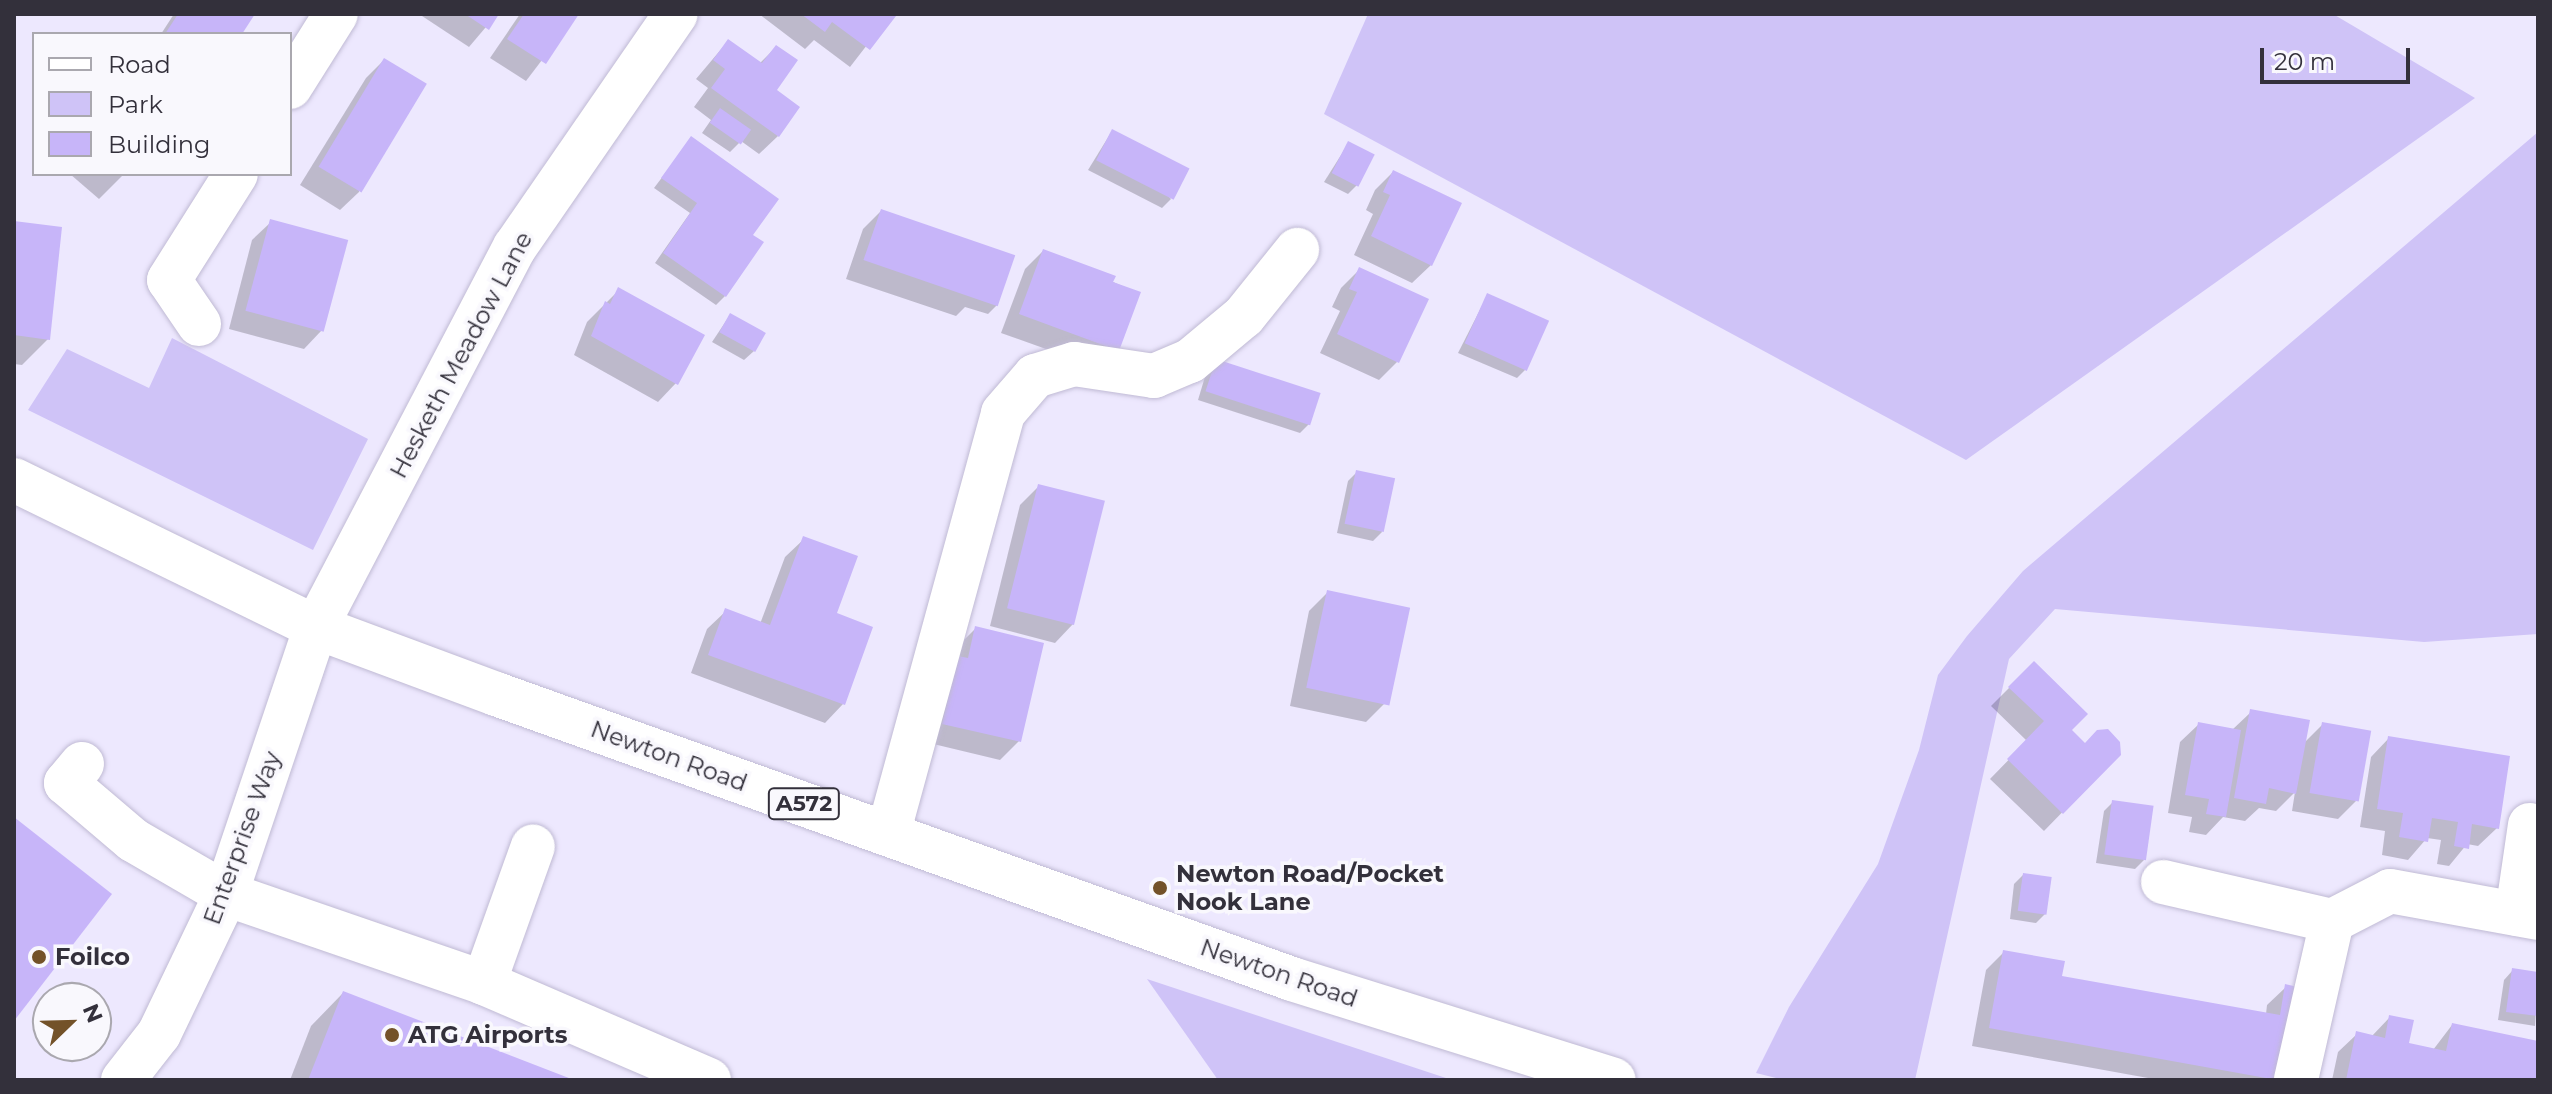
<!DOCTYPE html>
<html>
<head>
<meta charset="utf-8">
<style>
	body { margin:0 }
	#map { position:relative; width:2552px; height:1094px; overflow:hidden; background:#ede8fe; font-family:Montserrat,sans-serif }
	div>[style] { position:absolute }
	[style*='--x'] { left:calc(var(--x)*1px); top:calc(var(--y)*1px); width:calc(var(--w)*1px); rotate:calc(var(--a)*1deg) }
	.green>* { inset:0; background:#cfc3f7 }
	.shadow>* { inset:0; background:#0003 }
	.building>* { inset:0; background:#c7b5f9; transform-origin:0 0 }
	.roads { filter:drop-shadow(0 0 2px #c0bad4) drop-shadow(0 0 2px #c0bad4) }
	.minor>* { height:44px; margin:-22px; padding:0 22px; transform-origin:22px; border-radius:22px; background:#fff }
	.major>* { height:44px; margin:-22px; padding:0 22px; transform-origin:22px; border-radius:22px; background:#fff }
	.dots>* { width:22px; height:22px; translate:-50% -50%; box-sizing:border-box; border:4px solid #f9f8fd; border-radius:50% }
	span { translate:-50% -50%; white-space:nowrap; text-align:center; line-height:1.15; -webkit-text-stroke:7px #f9f8fd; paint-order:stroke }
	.shield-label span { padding:2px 6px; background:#f9f8fd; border:2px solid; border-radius:6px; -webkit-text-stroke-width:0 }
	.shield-label { font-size:22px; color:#33303b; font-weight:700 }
	.street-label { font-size:24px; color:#33303b }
	.poi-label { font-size:24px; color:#33303b; font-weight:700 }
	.left { translate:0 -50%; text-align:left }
	.frame { position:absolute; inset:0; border:16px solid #33303b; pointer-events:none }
	.legend { position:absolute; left:32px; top:32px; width:260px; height:144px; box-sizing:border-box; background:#f9f8fd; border:2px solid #aaa8af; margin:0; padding:10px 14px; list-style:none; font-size:24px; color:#33303b }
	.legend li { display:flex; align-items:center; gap:16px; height:40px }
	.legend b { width:40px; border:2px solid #aaa8af }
	.north { position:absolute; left:32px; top:982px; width:80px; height:80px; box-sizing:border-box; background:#f9f8fd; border:2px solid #aaa8af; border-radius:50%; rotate:67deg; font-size:22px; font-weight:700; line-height:32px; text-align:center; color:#33303b }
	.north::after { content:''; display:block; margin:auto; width:28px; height:36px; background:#735229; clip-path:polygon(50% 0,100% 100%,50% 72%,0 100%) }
	.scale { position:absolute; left:2260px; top:48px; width:150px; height:36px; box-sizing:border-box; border:4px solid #33303b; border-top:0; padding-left:10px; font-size:24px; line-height:28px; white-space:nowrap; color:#33303b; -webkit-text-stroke:6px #f9f8fd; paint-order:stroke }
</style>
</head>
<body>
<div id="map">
	<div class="green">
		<i style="clip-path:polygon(1368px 14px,2333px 14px,2475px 98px,1966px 460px,1324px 114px)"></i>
		<i style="clip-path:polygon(2538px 132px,2538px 634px,2424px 642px,2055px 609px,2009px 659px,1915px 1080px,1784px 1080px,1756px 1073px,1789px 1007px,1878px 864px,1919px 750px,1938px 675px,1967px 636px,2023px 571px)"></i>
		<i style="clip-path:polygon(172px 338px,368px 439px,313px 550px,28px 410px,67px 349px,149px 388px)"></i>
		<i style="clip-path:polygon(1147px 979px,1452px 1080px,1218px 1080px)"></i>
	</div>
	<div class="shadow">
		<i style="clip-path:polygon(174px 14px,252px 14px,239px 34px,161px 34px)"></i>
		<i style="clip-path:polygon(419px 14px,497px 14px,469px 47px)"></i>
		<i style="clip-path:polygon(520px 14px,577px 14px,526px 81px,490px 58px)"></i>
		<i style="clip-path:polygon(759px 14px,891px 14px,850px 67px,814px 40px,805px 49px)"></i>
		<i style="clip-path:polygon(728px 41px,759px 64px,776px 47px,778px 136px,759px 154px,741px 141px,730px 152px,702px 133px,711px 120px,694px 107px,708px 88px,696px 79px)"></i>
		<i style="clip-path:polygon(384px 60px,359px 192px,340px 210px,300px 185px,366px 78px)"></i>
		<i style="clip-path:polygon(1112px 131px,1171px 199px,1162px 208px,1088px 170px)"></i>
		<i style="clip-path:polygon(691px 139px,725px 296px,716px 305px,655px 263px,690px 213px,654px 188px)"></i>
		<i style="clip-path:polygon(1348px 144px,1357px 185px,1348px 194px,1324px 182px)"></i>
		<i style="clip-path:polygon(1393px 172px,1431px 265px,1412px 283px,1354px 255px,1373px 214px,1366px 210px,1375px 190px)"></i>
		<i style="clip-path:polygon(70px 174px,124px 174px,99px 199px)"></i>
		<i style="clip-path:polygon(881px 211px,997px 305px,988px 314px,965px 307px,956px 316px,846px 279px,863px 229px)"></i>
		<i style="clip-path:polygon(271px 222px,322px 330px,304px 349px,229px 329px,252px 240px)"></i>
		<i style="clip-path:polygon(14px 223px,48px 339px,22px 365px,14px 364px)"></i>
		<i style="clip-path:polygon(1043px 251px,1138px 293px,1099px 368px,1001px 333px,1025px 269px)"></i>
		<i style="clip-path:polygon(1360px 269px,1397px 362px,1379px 380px,1320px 353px,1340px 311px,1332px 307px,1341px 288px)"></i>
		<i style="clip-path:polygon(619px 290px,676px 383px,658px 402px,574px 355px,587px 322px)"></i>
		<i style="clip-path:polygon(1487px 296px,1526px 369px,1517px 378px,1458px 353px)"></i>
		<i style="clip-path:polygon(730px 315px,754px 351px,744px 360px,712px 342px)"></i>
		<i style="clip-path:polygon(1216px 361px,1309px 424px,1300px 433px,1198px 400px,1207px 370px)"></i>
		<i style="clip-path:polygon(1357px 472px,1382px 532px,1373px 541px,1337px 533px,1348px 481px)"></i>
		<i style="clip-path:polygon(1038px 487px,1073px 624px,1055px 643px,990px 626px,1020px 505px)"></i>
		<i style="clip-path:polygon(804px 539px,834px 614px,871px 628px,843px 704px,825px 723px,691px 673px,707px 629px,726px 611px,760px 624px,785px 557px)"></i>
		<i style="clip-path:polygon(1328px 592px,1385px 703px,1366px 722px,1290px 706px,1309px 611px)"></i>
		<i style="clip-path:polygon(976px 628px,1019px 741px,1000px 760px,925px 742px,957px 647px)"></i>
		<i style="clip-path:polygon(2034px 663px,2069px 730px,2085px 745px,2119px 754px,2044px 831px,1990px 779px,2027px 741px,1991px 706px)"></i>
		<i style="clip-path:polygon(2251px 712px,2303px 744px,2323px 724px,2356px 801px,2338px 819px,2292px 811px,2295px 792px,2276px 811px,2259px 808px,2245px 821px,2223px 817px,2206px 835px,2189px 832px,2192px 817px,2168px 813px,2180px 742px,2199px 724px,2232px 730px)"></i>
		<i style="clip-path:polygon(2389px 738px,2497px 828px,2478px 846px,2467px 844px,2449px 866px,2437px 864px,2441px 840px,2427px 838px,2408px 860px,2382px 855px,2385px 831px,2360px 827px,2371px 757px)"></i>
		<i style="clip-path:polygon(2113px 802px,2144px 860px,2135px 869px,2096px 863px,2104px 811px)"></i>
		<i style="clip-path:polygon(2023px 875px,2045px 914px,2036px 923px,2010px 919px,2014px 884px)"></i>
		<i style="clip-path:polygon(2004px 952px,2060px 978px,2266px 1014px,2267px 1005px,2286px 987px,2284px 1080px,2159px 1080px,1972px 1046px,1986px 970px)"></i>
		<i style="clip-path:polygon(2513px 970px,2538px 974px,2535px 1026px,2498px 1020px,2504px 980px)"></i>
		<i style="clip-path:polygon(343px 993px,569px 1080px,290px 1080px,311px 1026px)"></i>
		<i style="clip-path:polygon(2390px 1017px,2407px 1044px,2433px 1050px,2452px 1025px,2538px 1043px,2538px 1080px,2332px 1080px,2338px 1052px,2357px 1034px,2371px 1037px)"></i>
	</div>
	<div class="building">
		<i style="clip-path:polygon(178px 14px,255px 14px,242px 34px,165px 34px)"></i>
		<i style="clip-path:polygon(465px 14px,499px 14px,489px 30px)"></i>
		<i style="clip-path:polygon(524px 14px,579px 14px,546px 64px,507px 39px)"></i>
		<i style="clip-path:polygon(801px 14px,894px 14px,896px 16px,870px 50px,832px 22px,825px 32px)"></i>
		<i style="clip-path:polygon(728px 39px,762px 63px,776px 45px,798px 60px,777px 90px,800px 107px,779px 137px,711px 88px,725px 69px,713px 60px)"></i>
		<i style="left:384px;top:58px;width:50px;height:127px;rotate:31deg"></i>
		<i style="left:720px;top:108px;width:38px;height:18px;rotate:35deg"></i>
		<i style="left:1112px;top:129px;width:87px;height:35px;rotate:27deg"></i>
		<i style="clip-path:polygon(691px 136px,779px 199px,753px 235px,764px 242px,726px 297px,663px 253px,697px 203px,661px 178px)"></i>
		<i style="left:1348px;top:141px;width:30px;height:36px;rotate:27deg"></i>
		<i style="clip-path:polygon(1393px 170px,1462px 203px,1432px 266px,1371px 236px,1390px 195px,1383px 192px)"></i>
		<i style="left:881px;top:209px;width:142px;height:54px;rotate:19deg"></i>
		<i style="left:270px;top:219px;width:81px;height:95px;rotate:15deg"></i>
		<i style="clip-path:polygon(14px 221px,62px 227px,50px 340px,14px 335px)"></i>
		<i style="clip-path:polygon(1043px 249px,1116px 276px,1113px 282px,1141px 292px,1119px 351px,1019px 314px)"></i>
		<i style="clip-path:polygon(1359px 267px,1429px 299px,1399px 363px,1337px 334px,1357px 292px,1349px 289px)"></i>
		<i style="clip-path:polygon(618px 287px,705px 335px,678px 385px,591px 336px,605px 301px,610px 304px)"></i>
		<i style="left:1487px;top:293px;width:68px;height:55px;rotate:24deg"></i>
		<i style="left:730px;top:313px;width:41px;height:22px;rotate:29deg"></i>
		<i style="left:1216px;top:359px;width:110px;height:34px;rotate:18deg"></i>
		<i style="left:1356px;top:470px;width:40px;height:55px;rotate:12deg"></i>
		<i style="left:1038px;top:484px;width:69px;height:128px;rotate:14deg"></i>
		<i style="clip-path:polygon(803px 536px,858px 556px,837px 613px,873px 627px,845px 705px,708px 655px,725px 608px,770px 625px)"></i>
		<i style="left:1327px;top:590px;width:85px;height:100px;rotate:12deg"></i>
		<i style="clip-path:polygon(975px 626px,1044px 643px,1021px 742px,942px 724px,958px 656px,968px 658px)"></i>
		<i style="clip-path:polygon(2034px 661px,2088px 714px,2072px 730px,2085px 743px,2097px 730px,2108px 729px,2120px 742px,2121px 755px,2063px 814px,2007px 759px,2044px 721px,2008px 687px)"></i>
		<i style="clip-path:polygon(2250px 709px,2310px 720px,2296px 794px,2269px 788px,2266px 804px,2234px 798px)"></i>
		<i style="clip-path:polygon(2198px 722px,2241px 730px,2226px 817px,2206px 814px,2209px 799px,2185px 795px)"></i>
		<i style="left:2322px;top:722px;width:50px;height:72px;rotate:10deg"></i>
		<i style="clip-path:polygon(2388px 736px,2510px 756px,2499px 829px,2472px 824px,2469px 849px,2454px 846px,2458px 822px,2432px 818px,2428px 842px,2399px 837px,2403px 813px,2377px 809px)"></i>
		<i style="left:2112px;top:800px;width:42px;height:55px;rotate:8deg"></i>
		<i style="clip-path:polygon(14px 817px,112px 894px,14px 1021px)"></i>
		<i style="left:2023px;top:873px;width:29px;height:38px;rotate:8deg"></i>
		<i style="clip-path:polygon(2003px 950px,2065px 961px,2062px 976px,2280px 1015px,2285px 984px,2302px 988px,2277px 1080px,1989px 1028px)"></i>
		<i style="clip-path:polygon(2512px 968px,2538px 972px,2538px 1016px,2506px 1012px)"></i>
		<i style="clip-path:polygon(343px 991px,574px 1080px,308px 1080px)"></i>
		<i style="clip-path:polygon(2389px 1015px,2414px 1020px,2409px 1043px,2446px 1051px,2452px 1023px,2538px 1041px,2538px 1080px,2346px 1080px,2356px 1031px,2385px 1038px)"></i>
	</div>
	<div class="roads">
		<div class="minor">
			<i style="--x:290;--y:87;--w:86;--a:-57.8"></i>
			<i style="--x:199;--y:324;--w:53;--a:-124.3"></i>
			<i style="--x:169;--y:280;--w:125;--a:-57.7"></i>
			<i style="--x:82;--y:764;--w:25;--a:130"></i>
			<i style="--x:66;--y:783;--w:88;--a:40.4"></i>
			<i style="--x:133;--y:840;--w:108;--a:30.1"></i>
			<i style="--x:226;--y:894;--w:273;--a:19"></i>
			<i style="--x:484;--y:983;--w:245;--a:23.3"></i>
			<i style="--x:888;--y:834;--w:436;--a:-74.7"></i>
			<i style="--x:1003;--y:413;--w:49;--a:-49.1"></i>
			<i style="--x:1035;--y:376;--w:41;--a:-17.1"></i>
			<i style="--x:1074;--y:364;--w:81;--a:8.5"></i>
			<i style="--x:1154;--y:376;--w:39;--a:-23"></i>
			<i style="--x:1190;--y:361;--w:70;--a:-39.8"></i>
			<i style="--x:1244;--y:316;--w:85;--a:-51.2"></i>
			<i style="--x:2163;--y:882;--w:173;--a:13"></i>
			<i style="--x:2332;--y:921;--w:163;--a:102.8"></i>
			<i style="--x:2517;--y:914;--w:90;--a:-81.7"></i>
			<i style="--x:2332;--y:921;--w:65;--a:-27.3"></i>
			<i style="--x:2390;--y:891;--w:150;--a:10.3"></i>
			<i style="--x:484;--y:983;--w:145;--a:-70.3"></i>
			<i style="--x:123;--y:1080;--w:58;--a:-52"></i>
			<i style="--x:159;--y:1034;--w:155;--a:-64.4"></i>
			<i style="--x:226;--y:894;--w:282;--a:-71.4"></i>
			<i style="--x:316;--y:627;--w:429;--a:-62.4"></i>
			<i style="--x:515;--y:247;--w:283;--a:-55.4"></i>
		</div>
		<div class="major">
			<i style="--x:14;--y:480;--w:336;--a:26"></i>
			<i style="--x:316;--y:627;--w:192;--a:20.4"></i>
			<i style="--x:496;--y:694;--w:845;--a:19.7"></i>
			<i style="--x:1292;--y:979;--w:337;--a:17.4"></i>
		</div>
	</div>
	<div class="dots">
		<i style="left:1160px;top:888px;background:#735229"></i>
		<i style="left:39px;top:957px;background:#735229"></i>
		<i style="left:392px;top:1035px;background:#735229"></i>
	</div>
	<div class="shield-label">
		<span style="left:804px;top:804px">A572</span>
	</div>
	<div class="street-label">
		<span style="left:461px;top:355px;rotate:-62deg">Hesketh Meadow Lane</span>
		<span style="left:669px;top:756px;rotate:20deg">Newton Road</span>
		<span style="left:242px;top:838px;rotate:-70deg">Enterprise Way</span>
		<span style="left:1279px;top:973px;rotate:19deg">Newton Road</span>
	</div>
	<div class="poi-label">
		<span class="left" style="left:1176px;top:888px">Newton Road/Pocket<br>Nook Lane</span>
		<span class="left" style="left:55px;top:957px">Foilco</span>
		<span class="left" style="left:408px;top:1035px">ATG Airports</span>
	</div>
	<div class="frame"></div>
	<ul class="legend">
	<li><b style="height:10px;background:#fff"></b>Road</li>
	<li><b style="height:22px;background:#cfc3f7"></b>Park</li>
	<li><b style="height:22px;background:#c7b5f9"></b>Building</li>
	</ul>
	<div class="north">N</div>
	<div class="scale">20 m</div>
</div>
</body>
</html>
